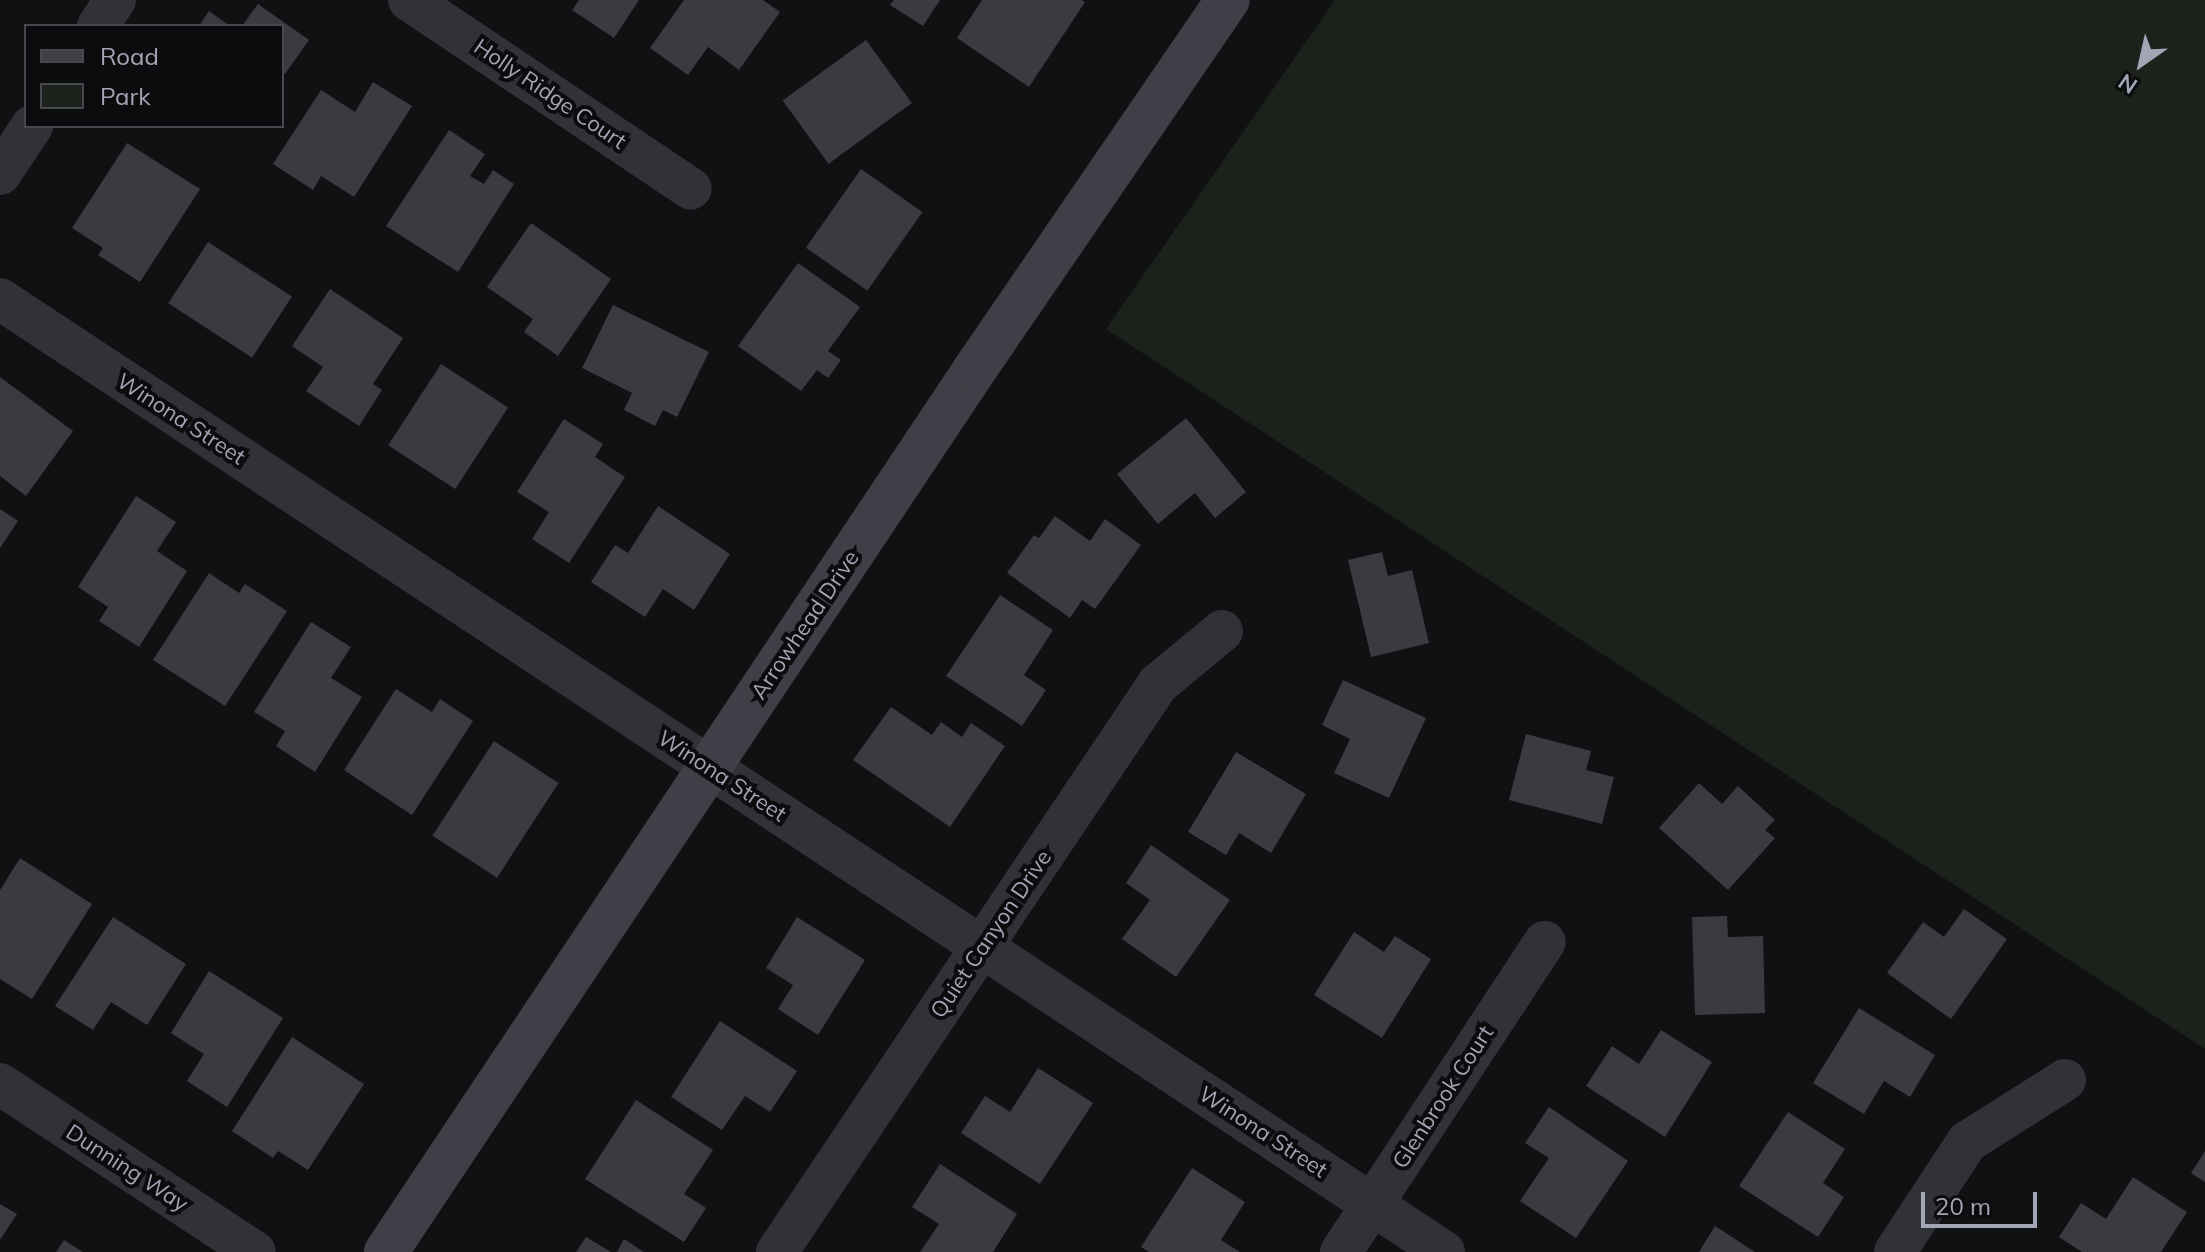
<!DOCTYPE html>
<html>
<head>
<meta charset="utf-8">
<style>
	body { margin:0 }
	#map { position:relative; width:2205px; height:1252px; overflow:hidden; background:#111012; font-family:Mulish,sans-serif }
	div>[style] { position:absolute }
	[style*='--x'] { left:calc(var(--x)*1px); top:calc(var(--y)*1px); width:calc(var(--w)*1px); rotate:calc(var(--a)*1deg) }
	.green>* { inset:0; background:#1b221c }
	.building>* { inset:0; background:#3a3a40; transform-origin:0 0 }
	.minor>* { height:42px; margin:-21px; padding:0 21px; transform-origin:21px; border-radius:21px; background:#313237 }
	.secondary>* { height:44px; margin:-22px; padding:0 22px; transform-origin:22px; border-radius:22px; background:#3f4047 }
	span { translate:-50% -50%; white-space:nowrap; text-align:center; line-height:1.15; -webkit-text-stroke:8px #0c0b0d; paint-order:stroke }
	.street-label { font-size:22px; color:#a1a5b4 }
	.legend { position:absolute; left:24px; top:24px; width:260px; height:104px; box-sizing:border-box; background:#0c0b0d; border:2px solid #484950; margin:0; padding:10px 14px; list-style:none; font-size:24px; color:#a1a5b4 }
	.legend li { display:flex; align-items:center; gap:16px; height:40px }
	.legend b { width:40px; border:2px solid #484950 }
	.north { position:absolute; left:2101px; top:24px; width:80px; height:80px; -webkit-text-stroke:6px #0c0b0d; paint-order:stroke; rotate:214deg; font-size:22px; font-weight:700; line-height:32px; text-align:center; color:#a1a5b4 }
	.north::after { content:''; display:block; margin:auto; width:28px; height:36px; background:#a1a5b4; clip-path:polygon(50% 0,100% 100%,50% 72%,0 100%) }
	.scale { position:absolute; left:1921px; top:1192px; width:116px; height:36px; box-sizing:border-box; border:4px solid #a1a5b4; border-top:0; padding-left:10px; font-size:24px; line-height:28px; white-space:nowrap; color:#a1a5b4; -webkit-text-stroke:6px #0c0b0d; paint-order:stroke }
</style>
</head>
<body>
<div id="map">
	<div class="green">
		<i style="clip-path:polygon(1335px 0,2205px 0,2205px 1049px,1106px 329px)"></i>
	</div>
	<div class="building">
		<i style="clip-path:polygon(579px 0,639px 0,614px 38px,572px 10px)"></i>
		<i style="clip-path:polygon(684px 0,763px 0,780px 12px,739px 70px,708px 47px,688px 75px,650px 48px)"></i>
		<i style="clip-path:polygon(894px 0,940px 0,923px 26px,890px 5px)"></i>
		<i style="clip-path:polygon(982px 0,1082px 0,1085px 2px,1029px 87px,957px 38px)"></i>
		<i style="clip-path:polygon(258px 4px,309px 40px,285px 74px,282px 71px,282px 26px,242px 26px)"></i>
		<i style="clip-path:polygon(209px 11px,230px 26px,199px 26px)"></i>
		<i style="left:866px;top:40px;width:78px;height:103px;rotate:54deg"></i>
		<i style="clip-path:polygon(373px 82px,412px 106px,354px 197px,321px 176px,313px 190px,273px 164px,321px 90px,355px 112px)"></i>
		<i style="clip-path:polygon(449px 130px,485px 154px,470px 176px,484px 184px,493px 170px,514px 184px,458px 272px,386px 226px)"></i>
		<i style="clip-path:polygon(127px 143px,200px 189px,140px 282px,98px 255px,103px 248px,72px 228px)"></i>
		<i style="left:861px;top:169px;width:75px;height:96px;rotate:35deg"></i>
		<i style="clip-path:polygon(531px 223px,611px 279px,558px 356px,524px 332px,533px 319px,487px 287px)"></i>
		<i style="left:208px;top:242px;width:100px;height:73px;rotate:33deg"></i>
		<i style="clip-path:polygon(798px 263px,860px 307px,828px 351px,841px 360px,828px 378px,817px 370px,801px 391px,738px 346px)"></i>
		<i style="clip-path:polygon(330px 289px,403px 338px,373px 384px,382px 390px,359px 426px,306px 391px,323px 367px,292px 346px)"></i>
		<i style="clip-path:polygon(613px 305px,709px 352px,677px 417px,663px 410px,655px 426px,624px 410px,632px 393px,582px 368px)"></i>
		<i style="left:441px;top:364px;width:80px;height:97px;rotate:33deg"></i>
		<i style="clip-path:polygon(0 377px,73px 431px,26px 496px,0 476px)"></i>
		<i style="clip-path:polygon(1186px 418px,1246px 492px,1215px 518px,1195px 493px,1158px 524px,1117px 474px)"></i>
		<i style="clip-path:polygon(564px 419px,603px 444px,595px 457px,625px 477px,569px 563px,532px 539px,549px 512px,517px 492px)"></i>
		<i style="clip-path:polygon(136px 496px,176px 522px,157px 551px,187px 571px,139px 647px,99px 621px,108px 607px,78px 587px)"></i>
		<i style="clip-path:polygon(658px 506px,730px 554px,694px 610px,663px 589px,645px 617px,591px 582px,615px 545px,628px 553px)"></i>
		<i style="clip-path:polygon(0 509px,18px 521px,0 548px)"></i>
		<i style="clip-path:polygon(1055px 516px,1090px 541px,1105px 519px,1141px 545px,1095px 609px,1082px 600px,1070px 618px,1007px 573px,1034px 535px,1039px 538px)"></i>
		<i style="clip-path:polygon(1382px 552px,1388px 576px,1412px 570px,1429px 643px,1371px 657px,1348px 560px)"></i>
		<i style="clip-path:polygon(209px 573px,239px 593px,245px 584px,287px 611px,225px 706px,153px 660px)"></i>
		<i style="clip-path:polygon(1000px 595px,1053px 630px,1024px 675px,1046px 690px,1022px 726px,946px 676px)"></i>
		<i style="clip-path:polygon(311px 622px,351px 647px,331px 678px,362px 697px,315px 772px,276px 746px,285px 731px,254px 712px)"></i>
		<i style="clip-path:polygon(1343px 680px,1426px 718px,1389px 798px,1334px 773px,1350px 739px,1322px 725px)"></i>
		<i style="clip-path:polygon(396px 689px,432px 712px,440px 699px,473px 721px,412px 815px,344px 770px)"></i>
		<i style="clip-path:polygon(891px 707px,932px 735px,941px 722px,962px 737px,971px 723px,1005px 746px,950px 827px,853px 760px)"></i>
		<i style="clip-path:polygon(1526px 734px,1591px 751px,1586px 770px,1614px 777px,1602px 824px,1509px 800px)"></i>
		<i style="left:494px;top:741px;width:77px;height:113px;rotate:33deg"></i>
		<i style="clip-path:polygon(1236px 752px,1306px 794px,1271px 853px,1239px 833px,1226px 855px,1188px 832px)"></i>
		<i style="clip-path:polygon(1699px 783px,1722px 804px,1738px 786px,1775px 820px,1765px 830px,1775px 838px,1728px 890px,1659px 828px)"></i>
		<i style="clip-path:polygon(1151px 845px,1230px 900px,1176px 977px,1122px 939px,1150px 900px,1126px 883px)"></i>
		<i style="clip-path:polygon(20px 858px,92px 904px,32px 999px,0 979px,0 890px)"></i>
		<i style="clip-path:polygon(1964px 909px,2007px 939px,1951px 1019px,1887px 973px,1923px 922px,1944px 937px)"></i>
		<i style="clip-path:polygon(1727px 916px,1728px 937px,1763px 936px,1765px 1013px,1695px 1015px,1692px 917px)"></i>
		<i style="clip-path:polygon(113px 917px,186px 964px,147px 1025px,111px 1002px,93px 1030px,55px 1006px)"></i>
		<i style="clip-path:polygon(797px 917px,865px 960px,818px 1035px,778px 1009px,793px 985px,766px 968px)"></i>
		<i style="clip-path:polygon(1354px 932px,1384px 952px,1395px 936px,1431px 959px,1382px 1038px,1314px 995px)"></i>
		<i style="clip-path:polygon(209px 971px,283px 1018px,227px 1107px,187px 1081px,204px 1054px,171px 1033px)"></i>
		<i style="clip-path:polygon(1859px 1008px,1935px 1055px,1910px 1097px,1884px 1081px,1864px 1114px,1813px 1083px)"></i>
		<i style="clip-path:polygon(720px 1021px,797px 1071px,770px 1112px,745px 1096px,722px 1130px,671px 1097px)"></i>
		<i style="clip-path:polygon(1661px 1030px,1712px 1062px,1665px 1137px,1586px 1086px,1612px 1046px,1639px 1064px)"></i>
		<i style="clip-path:polygon(292px 1037px,364px 1084px,308px 1170px,278px 1151px,273px 1158px,232px 1131px)"></i>
		<i style="clip-path:polygon(1038px 1068px,1093px 1103px,1040px 1184px,961px 1133px,985px 1096px,1010px 1112px)"></i>
		<i style="clip-path:polygon(636px 1100px,713px 1150px,684px 1194px,706px 1208px,684px 1242px,585px 1179px)"></i>
		<i style="clip-path:polygon(1549px 1107px,1628px 1161px,1576px 1238px,1520px 1201px,1549px 1158px,1525px 1143px)"></i>
		<i style="clip-path:polygon(1788px 1112px,1845px 1149px,1823px 1183px,1844px 1197px,1818px 1237px,1739px 1186px)"></i>
		<i style="clip-path:polygon(2205px 1151px,2205px 1182px,2191px 1173px)"></i>
		<i style="clip-path:polygon(940px 1164px,1017px 1214px,993px 1252px,920px 1252px,939px 1224px,912px 1207px)"></i>
		<i style="clip-path:polygon(1192px 1168px,1245px 1202px,1221px 1240px,1240px 1252px,1149px 1252px,1141px 1247px)"></i>
		<i style="clip-path:polygon(2133px 1177px,2187px 1212px,2161px 1252px,2082px 1252px,2059px 1237px,2081px 1203px,2106px 1219px)"></i>
		<i style="clip-path:polygon(0 1204px,17px 1214px,0 1240px)"></i>
		<i style="clip-path:polygon(1715px 1226px,1755px 1252px,1699px 1252px)"></i>
		<i style="clip-path:polygon(586px 1237px,611px 1252px,576px 1252px)"></i>
		<i style="clip-path:polygon(624px 1239px,644px 1252px,617px 1252px)"></i>
		<i style="clip-path:polygon(64px 1240px,83px 1252px,56px 1252px)"></i>
	</div>
	<div class="minor">
		<i style="--x:409;--y:0;--w:339;--a:33.8"></i>
		<i style="--x:98;--y:26;--w:31;--a:-57"></i>
		<i style="--x:0;--y:174;--w:58;--a:-56.3"></i>
		<i style="--x:0;--y:299;--w:1730;--a:33.42"></i>
		<i style="--x:0;--y:1084;--w:305;--a:33.4"></i>
		<i style="--x:777;--y:1252;--w:684;--a:-56.15"></i>
		<i style="--x:1158;--y:684;--w:83;--a:-39.6"></i>
		<i style="--x:1341;--y:1252;--w:371;--a:-56.7"></i>
		<i style="--x:1895;--y:1252;--w:131;--a:-56.8"></i>
		<i style="--x:1967;--y:1142;--w:116;--a:-32.3"></i>
	</div>
	<div class="secondary">
		<i style="--x:386;--y:1252;--w:1061;--a:-56.29"></i>
		<i style="--x:975;--y:369;--w:447;--a:-55.6"></i>
	</div>
	<div class="street-label">
		<span style="left:550px;top:94px;rotate:34deg">Holly Ridge Court</span>
		<span style="left:181px;top:419px;rotate:33deg">Winona Street</span>
		<span style="left:805px;top:625px;rotate:-56deg">Arrowhead Drive</span>
		<span style="left:722px;top:776px;rotate:33deg">Winona Street</span>
		<span style="left:991px;top:934px;rotate:-56deg">Quiet Canyon Drive</span>
		<span style="left:1443px;top:1097px;rotate:-57deg">Glenbrook Court</span>
		<span style="left:1263px;top:1132px;rotate:33deg">Winona Street</span>
		<span style="left:127px;top:1168px;rotate:33deg">Dunning Way</span>
	</div>
	<ul class="legend">
	<li><b style="height:10px;background:#3f4047"></b>Road</li>
	<li><b style="height:22px;background:#1b221c"></b>Park</li>
	</ul>
	<div class="north">N</div>
	<div class="scale">20 m</div>
</div>
</body>
</html>
